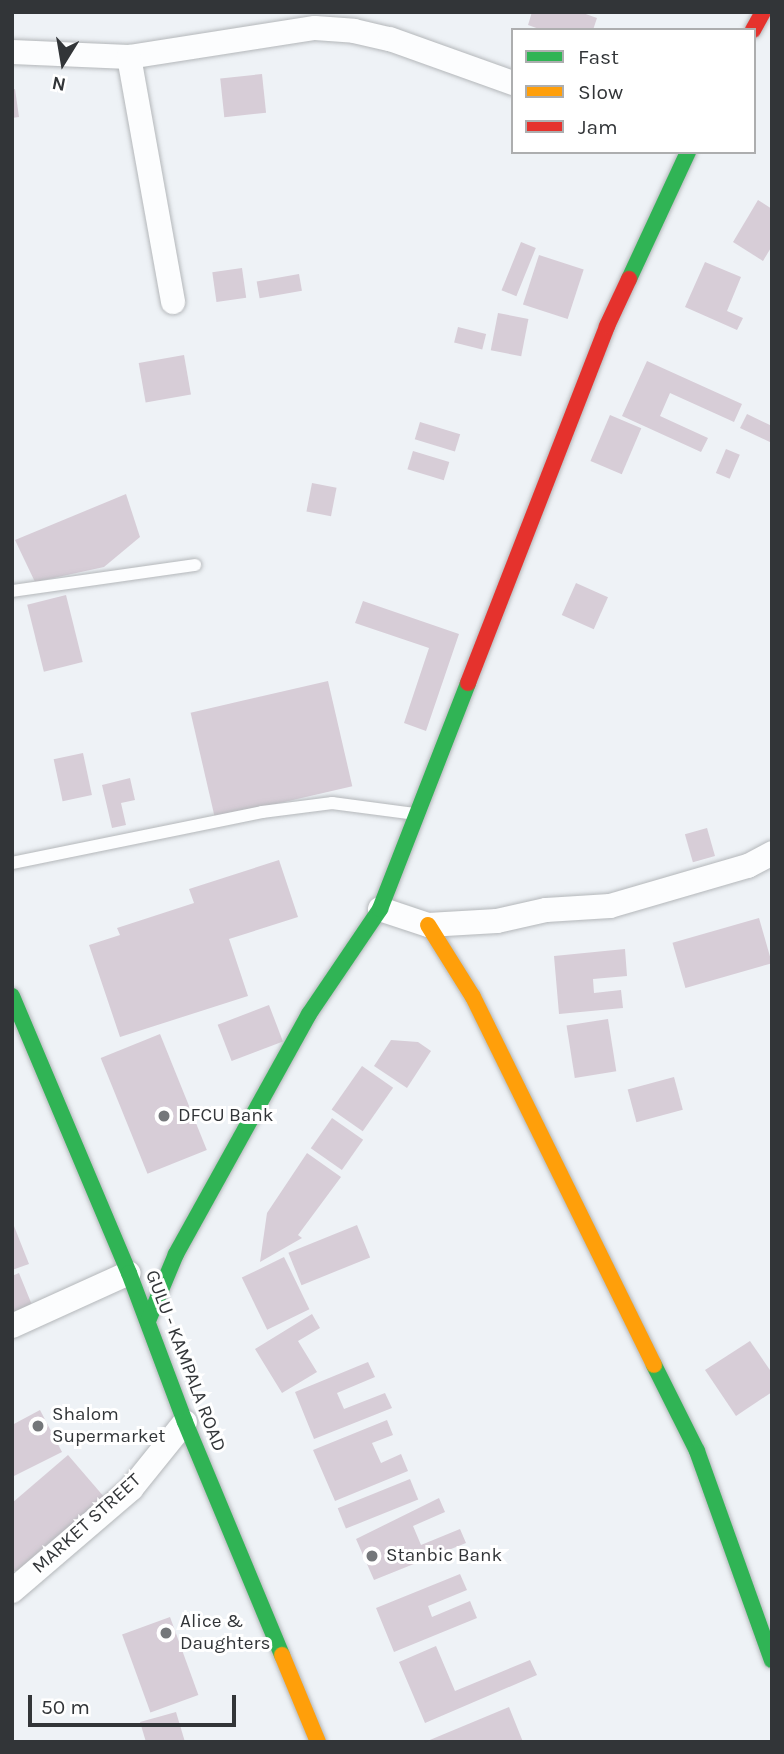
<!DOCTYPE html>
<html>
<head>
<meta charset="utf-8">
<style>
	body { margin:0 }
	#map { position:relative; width:784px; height:1754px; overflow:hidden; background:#eef2f6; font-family:Karla,sans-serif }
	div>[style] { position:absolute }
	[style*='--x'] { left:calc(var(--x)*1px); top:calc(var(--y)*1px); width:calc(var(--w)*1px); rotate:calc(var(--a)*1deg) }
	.building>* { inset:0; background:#d7cdd7; transform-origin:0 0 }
	.roads { filter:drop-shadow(0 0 2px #b4b7ba) drop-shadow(0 0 2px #b4b7ba) }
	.lane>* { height:12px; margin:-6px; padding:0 6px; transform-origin:6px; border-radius:6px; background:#fcfdfe }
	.street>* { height:24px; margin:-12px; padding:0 12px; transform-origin:12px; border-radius:12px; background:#fcfdfe }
	.fast>* { height:16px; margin:-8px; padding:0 8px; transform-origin:8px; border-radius:8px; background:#30b455 }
	.slow>* { height:16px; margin:-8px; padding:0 8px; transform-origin:8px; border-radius:8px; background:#ff9f0a }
	.jam>* { height:16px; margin:-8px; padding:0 8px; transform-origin:8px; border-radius:8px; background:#e5322d }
	.dots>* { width:19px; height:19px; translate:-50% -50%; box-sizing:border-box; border:4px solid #fff; border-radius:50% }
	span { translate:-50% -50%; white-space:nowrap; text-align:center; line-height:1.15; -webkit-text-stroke:6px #fff; paint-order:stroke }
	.poi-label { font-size:19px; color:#323538 }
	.left { translate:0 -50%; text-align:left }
	.street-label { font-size:19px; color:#323538 }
	.frame { position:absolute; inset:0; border:14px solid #323538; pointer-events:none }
	.legend { position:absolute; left:511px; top:28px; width:245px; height:126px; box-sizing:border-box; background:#fff; border:2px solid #adaeaf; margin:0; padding:9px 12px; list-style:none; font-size:21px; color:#323538 }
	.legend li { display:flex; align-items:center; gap:14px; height:35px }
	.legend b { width:35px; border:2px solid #adaeaf }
	.north { position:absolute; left:28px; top:28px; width:70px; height:70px; -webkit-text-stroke:5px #fff; paint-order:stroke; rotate:191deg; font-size:19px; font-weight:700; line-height:28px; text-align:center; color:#323538 }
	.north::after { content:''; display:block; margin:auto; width:24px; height:32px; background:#323538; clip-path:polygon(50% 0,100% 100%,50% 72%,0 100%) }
	.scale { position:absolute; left:28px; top:1695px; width:208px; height:32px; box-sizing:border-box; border:4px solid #323538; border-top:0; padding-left:9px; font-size:21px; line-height:24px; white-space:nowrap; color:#323538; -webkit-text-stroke:5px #fff; paint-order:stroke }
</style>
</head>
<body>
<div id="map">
	<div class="building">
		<i style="clip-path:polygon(532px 12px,580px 12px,597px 18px,593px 30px,542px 30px,528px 25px)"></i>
		<i style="left:262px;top:74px;width:39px;height:42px;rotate:84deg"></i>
		<i style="clip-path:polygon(15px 89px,19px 117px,12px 118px,12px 90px)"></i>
		<i style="clip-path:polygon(758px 200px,772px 209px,772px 246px,763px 261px,733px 242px)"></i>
		<i style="left:521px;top:242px;width:16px;height:52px;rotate:22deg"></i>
		<i style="left:539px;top:255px;width:47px;height:52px;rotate:18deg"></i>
		<i style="clip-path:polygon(705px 262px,741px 277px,727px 311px,743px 318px,737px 330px,685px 307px)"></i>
		<i style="left:242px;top:268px;width:30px;height:30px;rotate:82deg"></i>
		<i style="left:299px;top:274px;width:17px;height:43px;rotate:80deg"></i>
		<i style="left:498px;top:313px;width:31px;height:38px;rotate:11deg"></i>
		<i style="left:458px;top:327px;width:29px;height:16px;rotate:14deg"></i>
		<i style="left:184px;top:355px;width:40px;height:46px;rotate:80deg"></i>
		<i style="clip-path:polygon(647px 361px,742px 404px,734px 422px,670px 393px,660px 416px,708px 438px,701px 452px,622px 416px)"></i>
		<i style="clip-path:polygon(747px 414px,772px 426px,772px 443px,740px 428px)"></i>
		<i style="left:610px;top:415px;width:34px;height:50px;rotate:23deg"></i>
		<i style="left:420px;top:422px;width:42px;height:18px;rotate:17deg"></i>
		<i style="left:726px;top:449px;width:15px;height:26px;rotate:23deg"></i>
		<i style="left:413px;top:451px;width:38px;height:19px;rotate:17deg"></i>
		<i style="left:312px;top:483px;width:25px;height:29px;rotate:11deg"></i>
		<i style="clip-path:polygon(126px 494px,140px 537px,104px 567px,35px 582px,15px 540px)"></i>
		<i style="left:576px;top:583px;width:35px;height:35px;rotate:24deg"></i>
		<i style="left:66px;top:595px;width:69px;height:40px;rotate:76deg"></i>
		<i style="clip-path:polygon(363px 601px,459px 634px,426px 731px,404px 723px,429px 648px,355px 623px)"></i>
		<i style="left:328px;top:681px;width:108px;height:141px;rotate:77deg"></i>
		<i style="left:83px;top:753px;width:43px;height:30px;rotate:78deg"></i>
		<i style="clip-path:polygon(130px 778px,135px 800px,121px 803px,126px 825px,112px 828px,102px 785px)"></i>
		<i style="left:707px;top:828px;width:29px;height:23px;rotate:74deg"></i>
		<i style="clip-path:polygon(279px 860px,298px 917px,229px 939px,248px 996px,120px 1037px,89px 945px,120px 935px,117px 928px,194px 903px,189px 889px)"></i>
		<i style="left:759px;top:918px;width:47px;height:90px;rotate:74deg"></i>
		<i style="clip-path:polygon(625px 949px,627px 976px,593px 979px,594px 993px,621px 990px,623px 1008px,559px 1014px,554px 956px)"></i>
		<i style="left:269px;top:1005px;width:39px;height:55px;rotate:69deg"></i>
		<i style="left:608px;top:1019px;width:53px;height:42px;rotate:81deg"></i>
		<i style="left:160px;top:1034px;width:125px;height:64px;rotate:68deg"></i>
		<i style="clip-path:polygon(391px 1040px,418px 1042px,431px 1051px,407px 1088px,374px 1066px)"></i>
		<i style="left:362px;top:1066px;width:38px;height:53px;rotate:35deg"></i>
		<i style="left:674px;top:1077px;width:34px;height:48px;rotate:75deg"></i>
		<i style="left:332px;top:1118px;width:38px;height:37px;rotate:35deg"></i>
		<i style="clip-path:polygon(307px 1153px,341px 1177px,298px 1235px,302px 1238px,260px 1262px,267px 1213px)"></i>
		<i style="clip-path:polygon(12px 1221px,29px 1264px,12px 1270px)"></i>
		<i style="left:357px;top:1225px;width:35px;height:74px;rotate:68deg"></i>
		<i style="left:284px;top:1257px;width:58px;height:47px;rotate:64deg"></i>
		<i style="clip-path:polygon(19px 1273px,34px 1310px,12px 1319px,12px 1276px)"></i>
		<i style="clip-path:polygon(312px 1314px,320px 1328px,298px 1341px,317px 1372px,282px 1393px,255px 1349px)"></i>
		<i style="clip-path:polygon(750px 1341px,772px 1373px,772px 1392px,736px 1416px,705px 1370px)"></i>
		<i style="clip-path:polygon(368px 1362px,375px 1377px,337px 1393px,344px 1409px,385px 1393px,392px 1408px,314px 1439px,295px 1392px)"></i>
		<i style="clip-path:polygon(40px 1410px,62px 1452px,12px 1477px,12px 1425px)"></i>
		<i style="clip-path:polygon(387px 1420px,393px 1435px,372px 1443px,381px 1463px,401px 1454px,408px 1471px,335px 1501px,313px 1450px)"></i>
		<i style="clip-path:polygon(68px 1455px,105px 1498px,17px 1571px,12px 1571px,12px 1503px)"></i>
		<i style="left:410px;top:1479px;width:22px;height:78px;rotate:68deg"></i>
		<i style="clip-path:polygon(439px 1498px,445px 1512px,413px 1526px,421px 1545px,460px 1529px,466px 1543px,374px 1580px,356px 1539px)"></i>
		<i style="clip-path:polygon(460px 1574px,467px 1590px,428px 1606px,432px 1617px,470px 1601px,477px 1618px,394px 1652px,376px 1608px)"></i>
		<i style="left:170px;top:1617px;width:83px;height:51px;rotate:70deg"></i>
		<i style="clip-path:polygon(436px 1646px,455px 1691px,530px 1660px,537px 1675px,425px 1723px,399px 1662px)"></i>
		<i style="clip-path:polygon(509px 1707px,523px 1742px,425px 1742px)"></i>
		<i style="clip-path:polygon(176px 1712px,185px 1742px,146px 1742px,140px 1722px)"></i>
	</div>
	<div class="roads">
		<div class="lane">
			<i style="--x:12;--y:591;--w:185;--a:-8.1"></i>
			<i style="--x:12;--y:863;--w:255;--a:-11.5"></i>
			<i style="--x:262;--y:812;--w:71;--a:-7.3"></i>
			<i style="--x:332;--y:803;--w:85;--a:7.5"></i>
		</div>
		<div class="street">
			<i style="--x:12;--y:52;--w:117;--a:2.4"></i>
			<i style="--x:129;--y:57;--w:188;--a:-8.9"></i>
			<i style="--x:315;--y:28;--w:39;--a:4"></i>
			<i style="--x:354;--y:31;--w:37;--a:13"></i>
			<i style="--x:390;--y:39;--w:131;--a:19.7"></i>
			<i style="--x:129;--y:57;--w:249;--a:79.8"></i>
			<i style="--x:380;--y:909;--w:51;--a:18.4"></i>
			<i style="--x:428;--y:925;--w:69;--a:-3.3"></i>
			<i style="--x:497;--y:921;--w:50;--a:-12.7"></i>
			<i style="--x:546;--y:910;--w:64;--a:-3.6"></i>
			<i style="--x:610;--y:906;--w:144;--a:-16.2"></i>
			<i style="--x:748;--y:866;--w:27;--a:-28"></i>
			<i style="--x:12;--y:1326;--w:128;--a:-24.4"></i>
			<i style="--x:12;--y:1591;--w:157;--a:-40.6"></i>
			<i style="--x:131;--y:1489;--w:86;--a:-51.1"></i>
		</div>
		<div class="fast">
			<i style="--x:629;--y:279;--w:140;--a:-65.1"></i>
			<i style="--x:12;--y:996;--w:301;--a:67.1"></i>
			<i style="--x:129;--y:1273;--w:159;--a:69.4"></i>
			<i style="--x:185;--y:1422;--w:252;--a:67.4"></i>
			<i style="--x:148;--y:1321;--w:73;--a:-67.3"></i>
			<i style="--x:176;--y:1254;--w:274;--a:-61"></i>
			<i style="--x:309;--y:1014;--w:127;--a:-55.9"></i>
			<i style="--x:380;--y:909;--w:243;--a:-68.7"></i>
			<i style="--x:654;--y:1365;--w:96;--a:63.4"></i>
			<i style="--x:697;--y:1451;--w:222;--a:70.3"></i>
		</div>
		<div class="slow">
			<i style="--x:428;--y:925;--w:85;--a:58"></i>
			<i style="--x:473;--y:997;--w:410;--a:63.8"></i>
			<i style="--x:282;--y:1655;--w:94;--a:67.5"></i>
		</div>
		<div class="jam">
			<i style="--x:753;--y:30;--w:21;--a:-61"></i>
			<i style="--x:468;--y:683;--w:383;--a:-68.7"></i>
			<i style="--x:607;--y:326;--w:52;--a:-64.9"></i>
		</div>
	</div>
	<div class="dots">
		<i style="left:164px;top:1116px;background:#74777a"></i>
		<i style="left:38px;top:1426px;background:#74777a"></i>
		<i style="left:372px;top:1556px;background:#74777a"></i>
		<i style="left:166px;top:1633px;background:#74777a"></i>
	</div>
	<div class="poi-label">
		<span class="left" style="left:178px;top:1116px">DFCU Bank</span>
		<span class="left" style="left:52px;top:1426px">Shalom<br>Supermarket</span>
		<span class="left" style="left:386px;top:1556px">Stanbic Bank</span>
		<span class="left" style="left:180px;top:1633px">Alice &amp;<br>Daughters</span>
	</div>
	<div class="street-label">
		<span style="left:185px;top:1361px;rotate:69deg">GULU - KAMPALA ROAD</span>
		<span style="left:87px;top:1524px;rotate:-42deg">MARKET STREET</span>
	</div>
	<div class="frame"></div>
	<ul class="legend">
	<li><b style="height:9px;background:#30b455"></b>Fast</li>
	<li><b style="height:9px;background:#ff9f0a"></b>Slow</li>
	<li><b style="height:9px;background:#e5322d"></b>Jam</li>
	</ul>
	<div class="north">N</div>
	<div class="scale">50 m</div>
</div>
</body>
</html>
